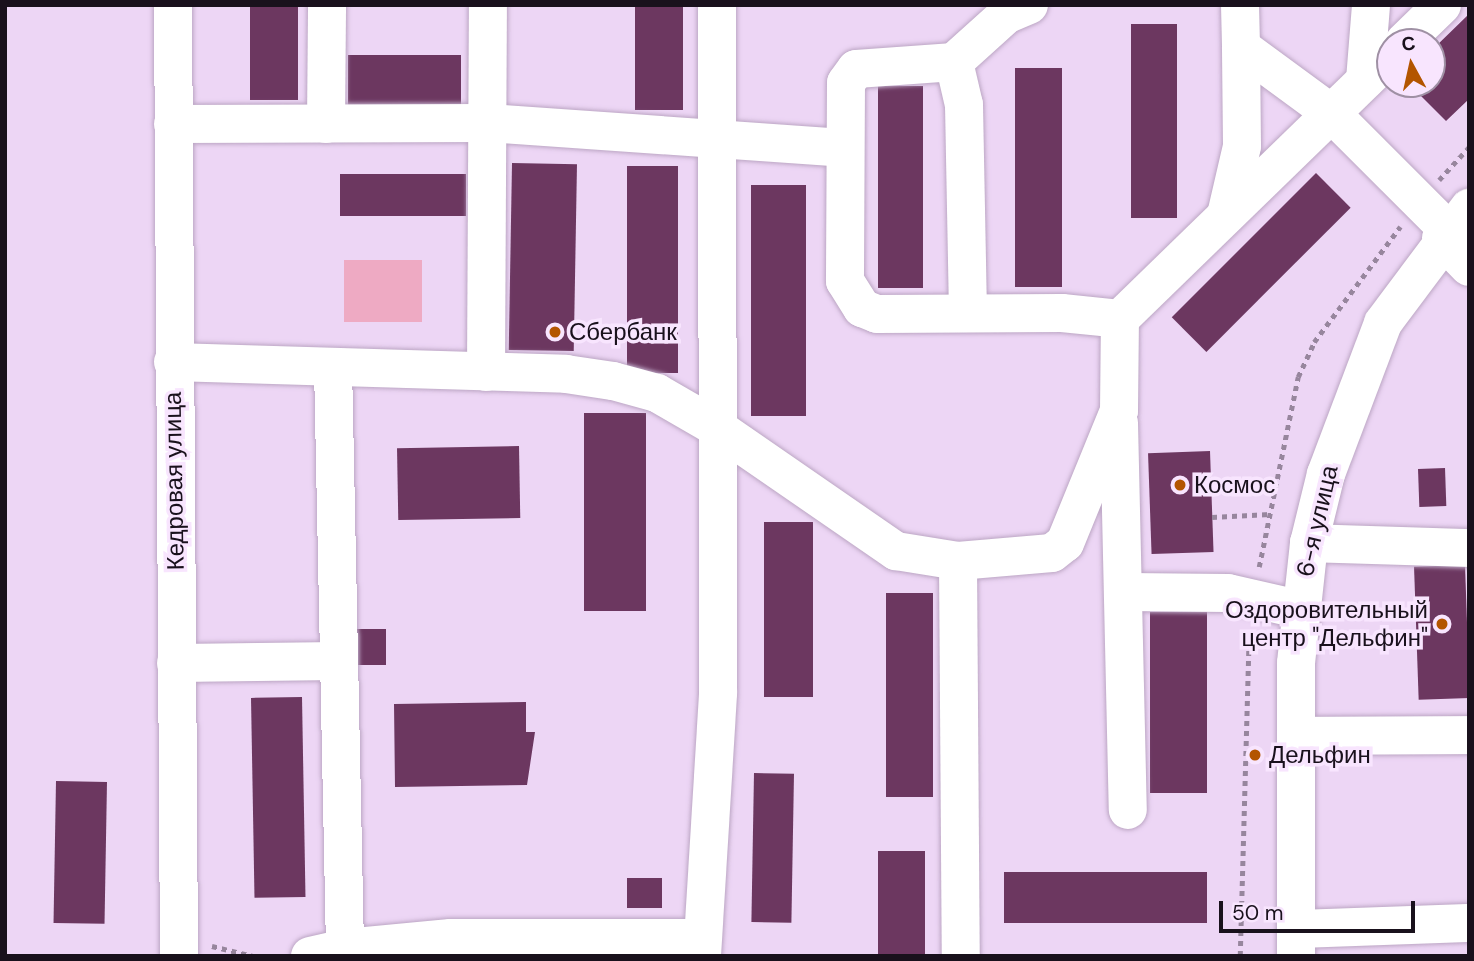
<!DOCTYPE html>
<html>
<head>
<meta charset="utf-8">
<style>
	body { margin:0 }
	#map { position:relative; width:1474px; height:961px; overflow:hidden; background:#edd6f5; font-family:"DM Sans",sans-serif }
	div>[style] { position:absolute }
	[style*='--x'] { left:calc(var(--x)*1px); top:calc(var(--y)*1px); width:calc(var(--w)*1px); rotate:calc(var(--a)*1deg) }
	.green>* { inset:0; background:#eeaac3; transform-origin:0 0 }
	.building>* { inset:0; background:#6c3760; transform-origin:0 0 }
	.path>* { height:4.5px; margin-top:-2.25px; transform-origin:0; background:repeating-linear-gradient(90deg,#97869d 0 5px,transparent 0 10px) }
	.roads { filter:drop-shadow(0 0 2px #bca6c4) drop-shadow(0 0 2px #bca6c4) }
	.minor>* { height:38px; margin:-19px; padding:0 19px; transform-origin:19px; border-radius:19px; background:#fff }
	.dots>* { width:19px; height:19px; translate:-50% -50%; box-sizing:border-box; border:4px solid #f8e5fe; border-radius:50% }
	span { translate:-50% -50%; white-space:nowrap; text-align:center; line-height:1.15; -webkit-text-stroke:7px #f8e5fe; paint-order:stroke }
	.poi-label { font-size:24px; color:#19111c }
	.left { translate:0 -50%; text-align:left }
	.right { translate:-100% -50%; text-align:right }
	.street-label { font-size:24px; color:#19111c }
	.frame { position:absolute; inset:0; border:7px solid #19111c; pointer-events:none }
	.north { position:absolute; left:1376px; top:28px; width:70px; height:70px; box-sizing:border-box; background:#f8e5fe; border:2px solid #9f90a4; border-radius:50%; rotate:352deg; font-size:19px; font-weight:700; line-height:28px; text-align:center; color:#19111c }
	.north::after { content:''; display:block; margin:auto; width:24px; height:32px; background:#b35500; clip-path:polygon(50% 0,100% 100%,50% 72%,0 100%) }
	.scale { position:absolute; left:1219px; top:901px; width:196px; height:32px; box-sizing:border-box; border:4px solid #19111c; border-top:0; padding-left:9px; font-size:21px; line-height:24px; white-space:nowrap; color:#19111c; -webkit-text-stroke:5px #f8e5fe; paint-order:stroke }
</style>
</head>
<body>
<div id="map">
	<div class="green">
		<i style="left:344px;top:260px;width:78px;height:62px"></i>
	</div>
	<div class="building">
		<i style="left:250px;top:5px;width:48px;height:95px"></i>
		<i style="left:635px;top:5px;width:48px;height:105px"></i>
		<i style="clip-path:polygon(1469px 14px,1469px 99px,1446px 121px,1409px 84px,1432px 84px,1432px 50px)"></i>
		<i style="left:1131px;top:24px;width:46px;height:194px"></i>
		<i style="left:461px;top:55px;width:50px;height:113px;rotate:90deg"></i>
		<i style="left:1015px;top:68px;width:47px;height:219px"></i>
		<i style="left:878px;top:86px;width:45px;height:202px"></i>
		<i style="left:512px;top:163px;width:65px;height:187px;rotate:1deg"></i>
		<i style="left:627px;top:166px;width:51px;height:207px"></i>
		<i style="left:1316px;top:173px;width:49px;height:204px;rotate:45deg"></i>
		<i style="left:466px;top:174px;width:42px;height:126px;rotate:90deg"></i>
		<i style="left:806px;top:185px;width:231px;height:55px;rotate:90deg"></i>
		<i style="left:584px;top:413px;width:62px;height:198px"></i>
		<i style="left:519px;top:446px;width:72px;height:122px;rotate:89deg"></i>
		<i style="left:1210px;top:451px;width:101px;height:62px;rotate:88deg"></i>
		<i style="left:1445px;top:468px;width:38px;height:27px;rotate:88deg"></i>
		<i style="left:764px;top:522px;width:49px;height:175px"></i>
		<i style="left:1465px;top:565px;width:133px;height:51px;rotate:88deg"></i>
		<i style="left:886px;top:593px;width:47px;height:204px"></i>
		<i style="left:1207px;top:612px;width:181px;height:57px;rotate:90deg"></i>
		<i style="left:386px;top:629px;width:36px;height:29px;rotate:90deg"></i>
		<i style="left:302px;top:697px;width:200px;height:51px;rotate:89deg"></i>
		<i style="clip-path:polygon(526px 702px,526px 732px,535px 732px,527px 785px,395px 787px,394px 704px)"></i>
		<i style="left:754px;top:773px;width:40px;height:149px;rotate:1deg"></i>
		<i style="left:56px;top:781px;width:51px;height:142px;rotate:1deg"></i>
		<i style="left:878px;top:851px;width:47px;height:105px"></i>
		<i style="left:1207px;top:872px;width:51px;height:203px;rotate:90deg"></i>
		<i style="left:627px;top:878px;width:35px;height:30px"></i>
	</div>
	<div class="path">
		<i style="--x:1439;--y:180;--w:45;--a:-47.7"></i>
		<i style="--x:1212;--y:517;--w:58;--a:-3"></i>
		<i style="--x:1259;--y:567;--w:194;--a:-78.4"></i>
		<i style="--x:1298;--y:377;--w:38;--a:-65"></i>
		<i style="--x:1314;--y:342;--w:144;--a:-53.2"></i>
		<i style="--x:212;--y:946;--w:42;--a:13.7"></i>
		<i style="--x:1240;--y:956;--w:328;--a:-88.4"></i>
	</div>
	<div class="roads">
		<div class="minor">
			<i style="--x:173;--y:5;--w:951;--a:89.64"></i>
			<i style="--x:1029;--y:5;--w:25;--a:157"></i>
			<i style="--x:1006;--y:15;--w:70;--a:137.9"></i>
			<i style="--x:954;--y:62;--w:98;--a:175.9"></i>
			<i style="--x:856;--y:69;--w:17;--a:126"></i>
			<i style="--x:846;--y:83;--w:198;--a:90.3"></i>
			<i style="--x:845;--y:281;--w:32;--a:58"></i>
			<i style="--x:862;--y:308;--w:16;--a:22"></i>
			<i style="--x:877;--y:314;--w:185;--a:-0.3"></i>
			<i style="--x:1062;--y:313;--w:58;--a:5.9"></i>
			<i style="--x:1240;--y:5;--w:42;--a:88.6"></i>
			<i style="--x:1241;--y:47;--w:112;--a:36.3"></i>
			<i style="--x:1331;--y:113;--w:165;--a:45"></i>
			<i style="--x:1404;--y:42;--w:53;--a:-44.2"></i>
			<i style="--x:954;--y:62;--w:44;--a:76.9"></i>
			<i style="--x:964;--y:105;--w:208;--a:88.9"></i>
			<i style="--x:1365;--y:80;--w:75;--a:-85.4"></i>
			<i style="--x:173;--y:124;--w:315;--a:-0.2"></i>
			<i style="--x:488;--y:123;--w:356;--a:4"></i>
			<i style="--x:326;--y:124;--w:119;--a:-89.5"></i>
			<i style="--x:1226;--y:215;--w:71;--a:-76.9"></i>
			<i style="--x:1242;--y:146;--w:99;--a:-90.6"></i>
			<i style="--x:1441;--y:238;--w:40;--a:46"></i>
			<i style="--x:173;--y:362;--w:393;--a:1.7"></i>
			<i style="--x:566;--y:374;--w:48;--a:8.5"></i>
			<i style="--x:613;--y:381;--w:46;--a:15.3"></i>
			<i style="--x:657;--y:393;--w:68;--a:30"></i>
			<i style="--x:716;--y:427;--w:219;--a:34.6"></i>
			<i style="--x:896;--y:551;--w:63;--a:9.2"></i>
			<i style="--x:958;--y:561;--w:94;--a:-4.9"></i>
			<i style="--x:1052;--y:553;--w:16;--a:-38"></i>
			<i style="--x:1065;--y:543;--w:143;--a:-67.8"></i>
			<i style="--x:1119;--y:411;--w:92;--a:-89.4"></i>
			<i style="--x:1120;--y:319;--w:377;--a:-44.2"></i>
			<i style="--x:486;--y:372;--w:367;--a:-89.7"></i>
			<i style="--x:1119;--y:423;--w:387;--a:88.7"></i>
			<i style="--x:1309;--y:543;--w:160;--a:1.8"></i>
			<i style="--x:958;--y:561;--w:395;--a:89.6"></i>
			<i style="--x:1127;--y:592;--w:101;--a:0.6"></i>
			<i style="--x:1228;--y:593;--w:72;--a:12.9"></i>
			<i style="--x:176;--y:663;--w:163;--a:-0.7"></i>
			<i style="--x:1296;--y:736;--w:173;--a:-0.3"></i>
			<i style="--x:1297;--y:929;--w:172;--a:-2"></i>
			<i style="--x:345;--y:948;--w:106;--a:-5.4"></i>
			<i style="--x:451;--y:938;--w:251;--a:0"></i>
			<i style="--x:310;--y:956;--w:36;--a:-13"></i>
			<i style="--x:345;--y:948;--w:581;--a:-91.18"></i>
			<i style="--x:702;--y:956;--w:263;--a:-86.5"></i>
			<i style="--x:718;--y:693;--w:688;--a:-90.08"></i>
			<i style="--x:1296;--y:956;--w:293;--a:-90"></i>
			<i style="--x:1296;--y:663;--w:121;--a:-83.8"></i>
			<i style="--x:1309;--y:543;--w:71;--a:-76.2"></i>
			<i style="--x:1326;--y:474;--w:161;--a:-69.3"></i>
			<i style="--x:1383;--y:323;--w:144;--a:-53.2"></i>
		</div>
	</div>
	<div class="dots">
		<i style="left:555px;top:332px;background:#b35500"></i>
		<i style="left:1180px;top:485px;background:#b35500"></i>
		<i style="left:1442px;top:624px;background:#b35500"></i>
		<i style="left:1255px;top:755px;background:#b35500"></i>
	</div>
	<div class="poi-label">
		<span class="left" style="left:569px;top:332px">Сбербанк</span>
		<span class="left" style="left:1194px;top:485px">Космос</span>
		<span class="right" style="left:1428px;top:624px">Оздоровительный<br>центр "Дельфин"</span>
		<span class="left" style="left:1269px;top:755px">Дельфин</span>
	</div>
	<div class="street-label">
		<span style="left:174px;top:481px;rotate:-91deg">Кедровая улица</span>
		<span style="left:1317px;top:521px;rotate:-77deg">6-я улица</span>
	</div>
	<div class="frame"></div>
	<div class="north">С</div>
	<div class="scale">50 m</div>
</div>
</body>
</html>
